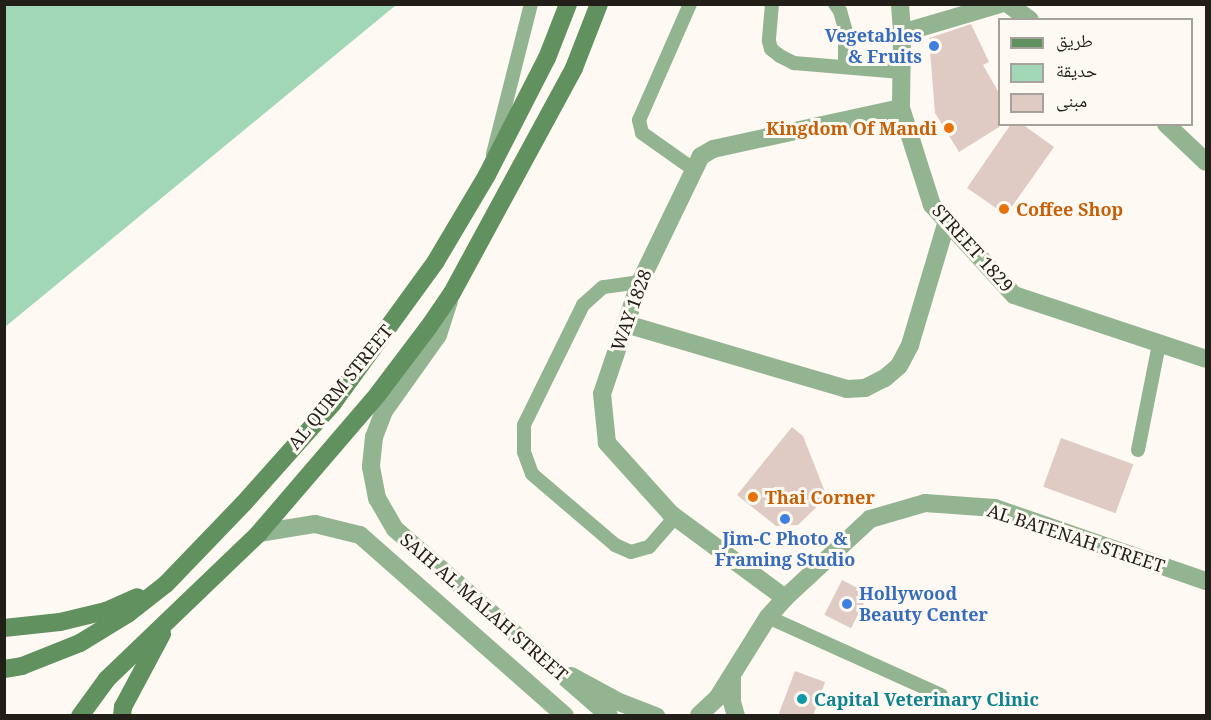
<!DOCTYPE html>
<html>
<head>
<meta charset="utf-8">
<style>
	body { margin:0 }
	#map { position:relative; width:1211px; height:720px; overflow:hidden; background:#fef9f2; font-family:"Noto Serif","Noto Naskh Arabic",serif }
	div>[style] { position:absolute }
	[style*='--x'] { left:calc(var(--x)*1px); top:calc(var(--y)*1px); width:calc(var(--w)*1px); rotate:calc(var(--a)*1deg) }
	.green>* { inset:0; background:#a1d7b6 }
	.building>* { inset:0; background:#e0cbc4; transform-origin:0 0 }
	.service>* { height:14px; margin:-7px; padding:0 7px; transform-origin:7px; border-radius:7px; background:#93b491 }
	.minor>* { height:18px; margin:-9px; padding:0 9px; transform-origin:9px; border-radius:9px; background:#93b491 }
	.tertiary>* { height:18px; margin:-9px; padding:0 9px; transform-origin:9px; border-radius:9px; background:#93b491 }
	.secondary>* { height:18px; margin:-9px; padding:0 9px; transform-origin:9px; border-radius:9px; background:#61915f }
	.dots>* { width:16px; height:16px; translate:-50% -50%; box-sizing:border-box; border:3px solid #fef9f2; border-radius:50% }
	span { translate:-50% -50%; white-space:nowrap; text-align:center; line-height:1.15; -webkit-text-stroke:6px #fef9f2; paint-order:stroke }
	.shop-label { font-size:18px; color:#366cbe; font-weight:700 }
	.right { translate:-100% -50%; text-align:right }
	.left { translate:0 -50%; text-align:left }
	.food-label { font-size:18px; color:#c56008; font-weight:700 }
	.street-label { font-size:18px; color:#221e18 }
	.culture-label { font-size:18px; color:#0d838f; font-weight:700 }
	.frame { position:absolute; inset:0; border:6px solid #221e18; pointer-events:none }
	.legend { position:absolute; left:998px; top:18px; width:195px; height:108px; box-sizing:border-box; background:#fef9f2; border:2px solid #a6a19b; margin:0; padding:8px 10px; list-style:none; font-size:18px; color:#221e18 }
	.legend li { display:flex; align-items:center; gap:12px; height:30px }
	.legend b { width:30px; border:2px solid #a6a19b }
</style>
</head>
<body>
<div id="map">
	<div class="green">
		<i style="clip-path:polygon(5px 4px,396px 4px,396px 5px,5px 327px)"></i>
	</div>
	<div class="building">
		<i style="clip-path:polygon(971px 24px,989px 62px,983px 65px,999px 93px,999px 127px,959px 152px,935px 113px,929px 38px)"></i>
		<i style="clip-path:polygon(1011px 124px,1022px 124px,1054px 147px,1006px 215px,967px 188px)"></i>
		<i style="clip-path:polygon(792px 427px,803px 436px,827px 497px,798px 525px,776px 526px,737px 495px)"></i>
		<i style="left:1061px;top:438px;width:77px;height:52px;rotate:20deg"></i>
		<i style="left:842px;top:580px;width:30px;height:39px;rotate:27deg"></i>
		<i style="clip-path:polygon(795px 671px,825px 682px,813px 716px,778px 716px)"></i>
	</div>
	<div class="service">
		<i style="--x:690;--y:4;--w:127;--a:113.7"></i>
		<i style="--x:639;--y:120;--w:13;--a:77"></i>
		<i style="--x:642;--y:133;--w:62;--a:35.2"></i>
		<i style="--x:772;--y:4;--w:37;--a:95"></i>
		<i style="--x:769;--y:41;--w:8;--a:76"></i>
		<i style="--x:771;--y:49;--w:11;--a:38"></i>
		<i style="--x:780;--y:56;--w:16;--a:27"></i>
		<i style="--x:794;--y:63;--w:107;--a:4.8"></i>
		<i style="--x:835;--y:4;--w:9;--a:54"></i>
		<i style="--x:840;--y:11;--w:19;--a:74"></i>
		<i style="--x:845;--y:29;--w:38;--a:90"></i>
		<i style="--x:493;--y:154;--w:155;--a:-75.8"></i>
		<i style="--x:640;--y:282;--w:37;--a:172"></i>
		<i style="--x:603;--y:287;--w:27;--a:138"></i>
		<i style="--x:583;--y:305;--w:134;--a:116.2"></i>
		<i style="--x:524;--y:425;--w:27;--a:90"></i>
		<i style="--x:524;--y:452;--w:23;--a:70"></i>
		<i style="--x:532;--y:474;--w:109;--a:40.5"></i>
		<i style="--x:615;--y:545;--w:17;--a:24"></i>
		<i style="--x:631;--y:552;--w:19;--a:-16"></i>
		<i style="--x:649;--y:547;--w:40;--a:-49"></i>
		<i style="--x:1138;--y:450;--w:108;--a:-78.8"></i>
		<i style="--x:768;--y:617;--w:190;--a:24.3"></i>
	</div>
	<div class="minor">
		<i style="--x:900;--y:4;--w:29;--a:86"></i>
		<i style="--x:902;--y:33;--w:75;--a:90.8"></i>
		<i style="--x:901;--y:108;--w:102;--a:72.3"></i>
		<i style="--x:932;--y:205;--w:122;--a:47.7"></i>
		<i style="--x:1014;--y:295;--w:202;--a:18.4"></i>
		<i style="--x:1008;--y:4;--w:27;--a:36"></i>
		<i style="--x:902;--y:33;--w:102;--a:-16.5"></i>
		<i style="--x:1166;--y:124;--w:55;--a:43.5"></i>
		<i style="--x:626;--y:324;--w:230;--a:16.4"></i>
		<i style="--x:847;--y:389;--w:18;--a:-3"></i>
		<i style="--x:865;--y:388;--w:22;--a:-27"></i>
		<i style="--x:885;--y:378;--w:18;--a:-41"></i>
		<i style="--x:899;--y:366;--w:24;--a:-62"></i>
		<i style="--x:910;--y:345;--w:129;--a:-73.4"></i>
		<i style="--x:785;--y:598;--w:142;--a:-143.6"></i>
		<i style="--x:671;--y:514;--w:96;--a:-132"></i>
		<i style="--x:607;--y:443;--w:49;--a:-95.8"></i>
		<i style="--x:602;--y:394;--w:118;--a:-71.3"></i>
		<i style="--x:640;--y:282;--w:140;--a:-64.2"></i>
		<i style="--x:701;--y:156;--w:14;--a:-30"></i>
		<i style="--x:713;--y:149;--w:192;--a:-12.3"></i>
		<i style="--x:571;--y:676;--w:55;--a:28.4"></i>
		<i style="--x:619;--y:702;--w:40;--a:21"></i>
		<i style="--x:732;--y:678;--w:24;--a:90"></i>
		<i style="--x:732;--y:702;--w:15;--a:74"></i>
		<i style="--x:699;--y:715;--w:26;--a:-43"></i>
		<i style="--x:718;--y:697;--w:94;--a:-58"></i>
		<i style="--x:768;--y:617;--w:25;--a:-48"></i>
		<i style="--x:785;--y:598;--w:116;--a:-42.9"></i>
		<i style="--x:870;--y:519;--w:57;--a:-16.2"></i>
		<i style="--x:925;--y:503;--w:70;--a:4.1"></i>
		<i style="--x:995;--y:508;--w:223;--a:19.1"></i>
	</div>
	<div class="tertiary">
		<i style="--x:449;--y:301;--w:36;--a:108"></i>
		<i style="--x:438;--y:335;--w:93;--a:125.4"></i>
		<i style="--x:384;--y:411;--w:28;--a:111"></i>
		<i style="--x:374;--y:437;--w:30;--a:96"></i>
		<i style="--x:371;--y:467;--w:32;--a:79"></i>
		<i style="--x:377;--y:498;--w:36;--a:60"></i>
		<i style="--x:395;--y:529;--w:284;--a:41.1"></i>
		<i style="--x:259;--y:533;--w:57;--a:-9.1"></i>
		<i style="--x:315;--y:524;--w:46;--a:13.7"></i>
		<i style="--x:360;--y:535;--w:273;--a:41.4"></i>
	</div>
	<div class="secondary">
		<i style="--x:4;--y:628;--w:56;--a:-6.1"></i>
		<i style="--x:60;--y:622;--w:47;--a:-13.4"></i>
		<i style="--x:106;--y:611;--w:34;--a:-24"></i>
		<i style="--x:4;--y:669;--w:18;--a:-9"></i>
		<i style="--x:22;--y:666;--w:62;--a:-21.6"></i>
		<i style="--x:80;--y:643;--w:57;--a:-31.5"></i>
		<i style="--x:129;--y:613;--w:47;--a:-38.1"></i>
		<i style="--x:166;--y:584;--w:112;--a:-46.1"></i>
		<i style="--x:244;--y:503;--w:134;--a:-48.3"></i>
		<i style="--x:333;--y:403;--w:175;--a:-54"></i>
		<i style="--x:436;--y:261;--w:100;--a:-59.3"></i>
		<i style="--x:487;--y:175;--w:131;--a:-62.9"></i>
		<i style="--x:547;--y:58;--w:58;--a:-68.7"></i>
		<i style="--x:80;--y:716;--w:46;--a:-53.9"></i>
		<i style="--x:107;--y:679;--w:211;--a:-43.8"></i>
		<i style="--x:259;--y:533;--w:183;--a:-49.4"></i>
		<i style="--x:378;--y:394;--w:83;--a:-52.9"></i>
		<i style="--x:428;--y:328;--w:42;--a:-55.6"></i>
		<i style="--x:452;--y:293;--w:256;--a:-61.5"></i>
		<i style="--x:574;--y:68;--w:69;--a:-68.7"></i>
		<i style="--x:122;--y:716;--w:9;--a:-84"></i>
		<i style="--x:123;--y:707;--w:83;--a:-61.9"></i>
	</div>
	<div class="dots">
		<i style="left:934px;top:46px;background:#3f7fe0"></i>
		<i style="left:949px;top:128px;background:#e8710a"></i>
		<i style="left:1004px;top:209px;background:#e8710a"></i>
		<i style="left:753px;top:497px;background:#e8710a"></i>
		<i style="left:785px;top:519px;background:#3f7fe0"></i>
		<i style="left:847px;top:604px;background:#3f7fe0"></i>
		<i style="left:802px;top:699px;background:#0f9aa8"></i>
	</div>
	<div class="shop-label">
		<span class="right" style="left:922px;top:46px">Vegetables<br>&amp; Fruits</span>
		<span style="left:785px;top:549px">Jim-C Photo &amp;<br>Framing Studio</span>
		<span class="left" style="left:859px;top:604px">Hollywood<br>Beauty Center</span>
	</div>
	<div class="food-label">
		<span class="right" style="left:937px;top:128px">Kingdom Of Mandi</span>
		<span class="left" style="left:1016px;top:209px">Coffee Shop</span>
		<span class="left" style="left:765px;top:497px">Thai Corner</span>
	</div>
	<div class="street-label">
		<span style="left:973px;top:248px;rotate:48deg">STREET 1829</span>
		<span style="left:631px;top:310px;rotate:-70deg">WAY 1828</span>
		<span style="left:340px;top:387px;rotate:-51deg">AL QURM STREET</span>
		<span style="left:1076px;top:538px;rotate:18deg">AL BATENAH STREET</span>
		<span style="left:484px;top:607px;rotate:41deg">SAIH AL MALAH STREET</span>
	</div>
	<div class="culture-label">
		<span class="left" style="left:814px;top:699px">Capital Veterinary Clinic</span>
	</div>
	<div class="frame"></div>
	<ul class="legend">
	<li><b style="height:8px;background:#61915f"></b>طريق</li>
	<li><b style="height:16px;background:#a1d7b6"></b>حديقة</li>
	<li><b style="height:16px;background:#e0cbc4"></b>مبنى</li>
	</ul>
</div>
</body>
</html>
